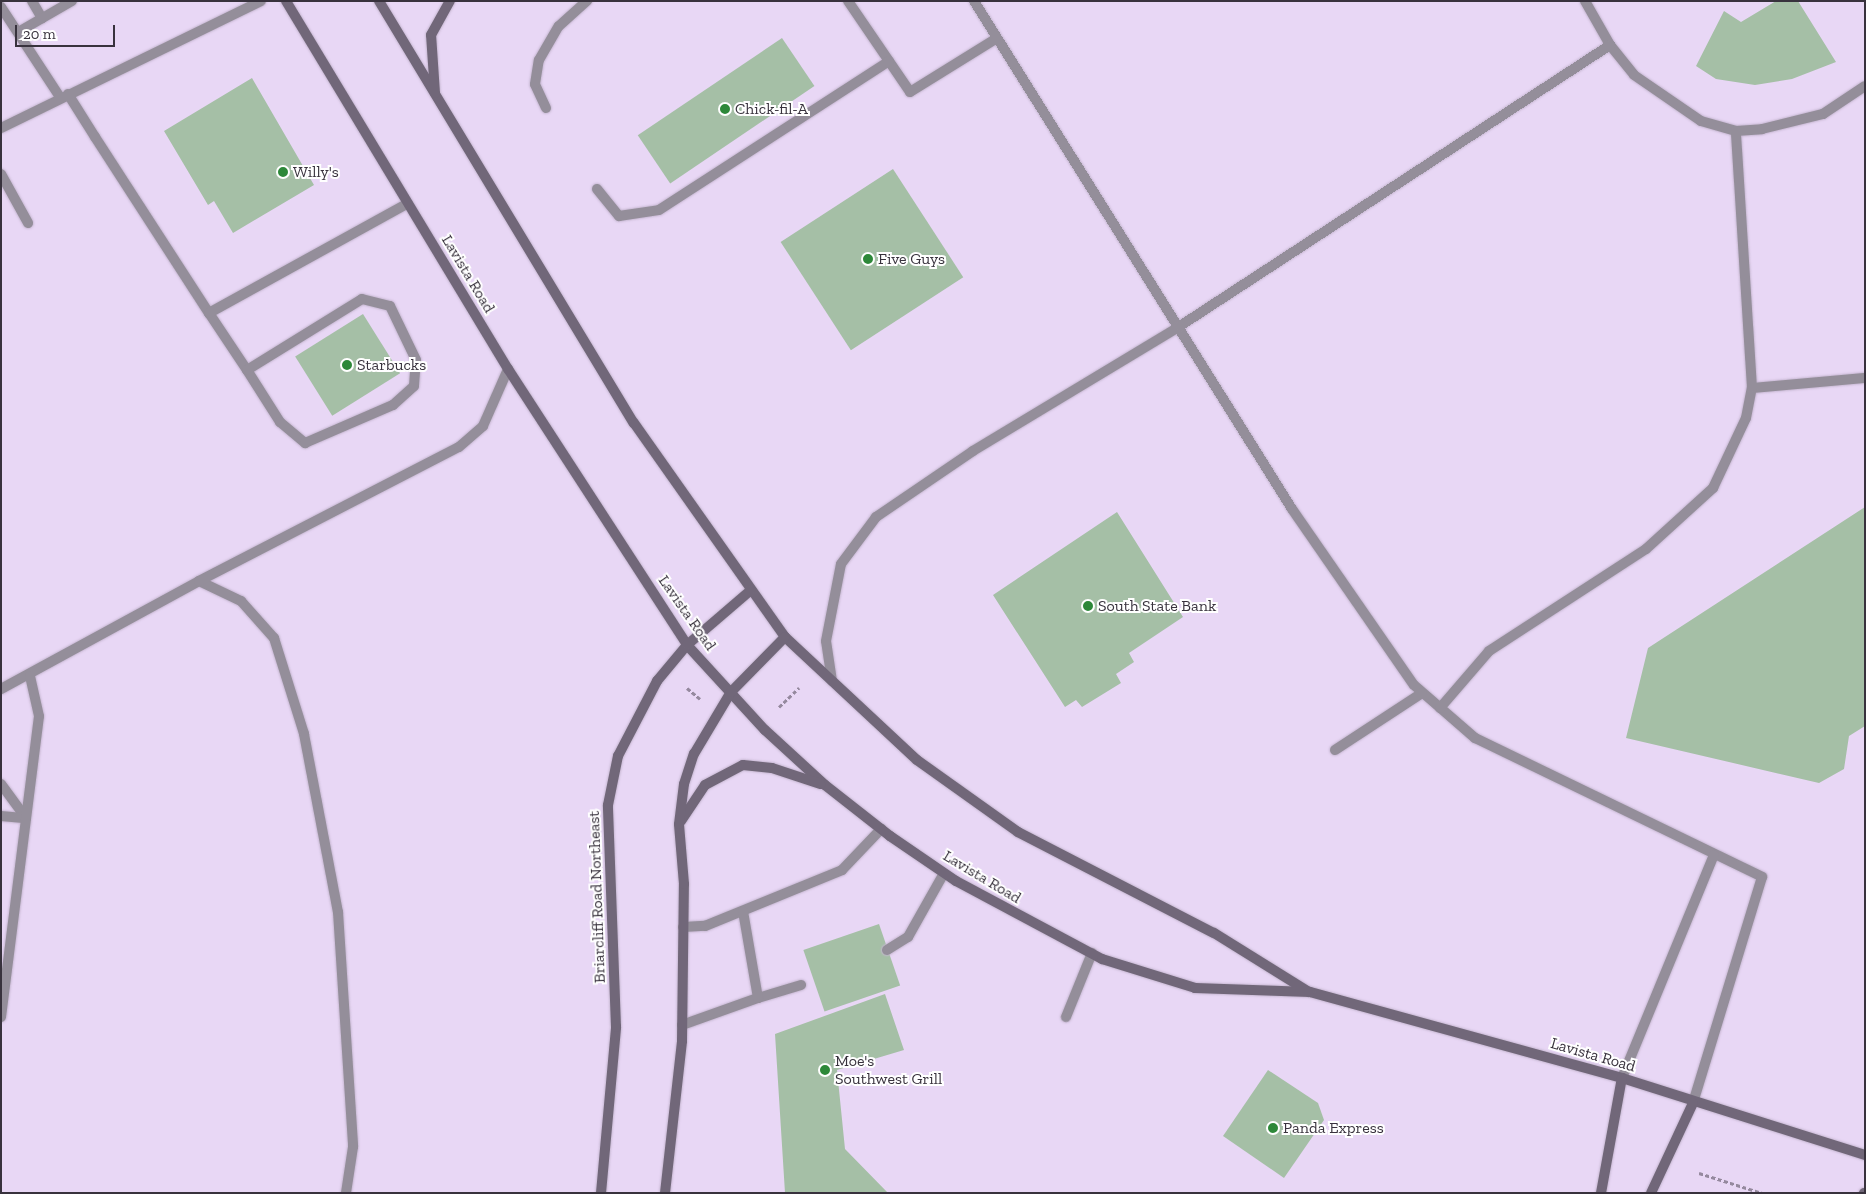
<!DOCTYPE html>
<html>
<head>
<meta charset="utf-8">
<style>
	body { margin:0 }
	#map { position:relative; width:1866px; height:1194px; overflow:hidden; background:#e8d7f5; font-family:"Zilla Slab",serif }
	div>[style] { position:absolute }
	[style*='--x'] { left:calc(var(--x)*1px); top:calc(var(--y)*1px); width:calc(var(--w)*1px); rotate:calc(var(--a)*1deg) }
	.building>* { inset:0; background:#a5bfa6; transform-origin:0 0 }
	.path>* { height:3px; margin-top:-1.5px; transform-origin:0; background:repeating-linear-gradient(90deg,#95899e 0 4px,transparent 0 6.5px) }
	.roads { filter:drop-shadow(0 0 1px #c5b6d0) drop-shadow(0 0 1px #c5b6d0) }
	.lane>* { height:10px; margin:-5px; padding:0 5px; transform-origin:5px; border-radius:5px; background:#948e9a }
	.street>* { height:10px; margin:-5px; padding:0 5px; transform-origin:5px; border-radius:5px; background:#948e9a }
	.secondary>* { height:10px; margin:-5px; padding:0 5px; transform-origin:5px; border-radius:5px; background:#716779 }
	.dots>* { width:14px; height:14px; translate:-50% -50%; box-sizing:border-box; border:2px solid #fff; border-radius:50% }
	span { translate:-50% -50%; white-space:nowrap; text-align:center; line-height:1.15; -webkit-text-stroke:4px #fff; paint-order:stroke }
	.poi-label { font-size:16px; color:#38323d }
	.left { translate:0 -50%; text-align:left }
	.street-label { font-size:16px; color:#38323d }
	.frame { position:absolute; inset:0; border:2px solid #38323d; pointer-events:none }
	.scale { position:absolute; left:15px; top:25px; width:100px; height:22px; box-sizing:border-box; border:2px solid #38323d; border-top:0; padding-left:6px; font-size:15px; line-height:18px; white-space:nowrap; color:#38323d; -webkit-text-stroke:4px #fff; paint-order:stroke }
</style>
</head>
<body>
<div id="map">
	<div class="building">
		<i style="clip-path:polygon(1776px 1px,1798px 1px,1836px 62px,1792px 79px,1755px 85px,1716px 79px,1696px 66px,1724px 11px,1741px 22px)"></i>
		<i style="left:782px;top:38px;width:58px;height:174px;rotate:56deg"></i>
		<i style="clip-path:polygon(252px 78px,314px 185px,233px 233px,214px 201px,208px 205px,164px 131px)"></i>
		<i style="left:893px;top:169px;width:129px;height:134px;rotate:57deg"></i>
		<i style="left:363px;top:314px;width:70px;height:80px;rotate:58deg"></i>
		<i style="clip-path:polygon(1865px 507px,1865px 726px,1849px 736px,1844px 769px,1819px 783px,1626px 738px,1648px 648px)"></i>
		<i style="clip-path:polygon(1117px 512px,1183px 617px,1129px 653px,1134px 662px,1116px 674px,1121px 683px,1082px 707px,1076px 700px,1065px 707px,993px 595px)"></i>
		<i style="left:879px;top:924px;width:65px;height:80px;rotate:71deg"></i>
		<i style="clip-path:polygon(885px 994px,904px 1050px,837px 1070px,845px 1149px,888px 1193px,785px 1193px,775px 1034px)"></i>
		<i style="clip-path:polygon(1268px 1070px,1318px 1103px,1324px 1120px,1284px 1178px,1223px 1136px)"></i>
	</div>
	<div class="path">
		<i style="--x:687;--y:688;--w:17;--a:40"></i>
		<i style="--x:779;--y:707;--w:28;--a:-44"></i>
		<i style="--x:1699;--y:1173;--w:66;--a:17.6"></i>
	</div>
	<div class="roads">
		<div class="lane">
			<i style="--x:32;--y:1;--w:20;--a:60"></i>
			<i style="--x:848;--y:1;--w:110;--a:55.7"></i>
			<i style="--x:910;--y:92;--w:102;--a:-31.8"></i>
			<i style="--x:974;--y:1;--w:599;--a:57.95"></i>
			<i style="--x:1292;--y:509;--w:214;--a:55.3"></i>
			<i style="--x:1414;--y:685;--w:81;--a:41"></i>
			<i style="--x:1475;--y:738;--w:319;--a:25.8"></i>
			<i style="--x:1762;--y:877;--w:236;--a:107"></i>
			<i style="--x:1585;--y:1;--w:51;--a:60.4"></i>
			<i style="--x:1610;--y:45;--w:38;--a:51"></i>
			<i style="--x:1634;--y:75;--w:81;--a:34.5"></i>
			<i style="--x:1701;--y:121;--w:36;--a:16"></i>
			<i style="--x:1736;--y:131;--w:26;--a:-4"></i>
			<i style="--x:1762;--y:129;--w:63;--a:-13.8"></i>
			<i style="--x:1823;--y:114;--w:50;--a:-33.7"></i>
			<i style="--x:1;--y:7;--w:108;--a:56.8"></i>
			<i style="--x:20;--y:31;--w:60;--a:-30"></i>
			<i style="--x:68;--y:94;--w:51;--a:57.9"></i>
			<i style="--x:95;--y:137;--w:210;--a:57.1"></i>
			<i style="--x:209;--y:313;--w:69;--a:56.3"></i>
			<i style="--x:247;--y:370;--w:62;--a:57.6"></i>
			<i style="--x:280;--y:422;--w:33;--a:40"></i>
			<i style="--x:305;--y:443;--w:96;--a:-23.4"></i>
			<i style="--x:393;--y:405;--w:28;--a:-42"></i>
			<i style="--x:414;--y:386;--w:26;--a:-86"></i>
			<i style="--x:416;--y:360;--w:60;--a:-115.7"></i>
			<i style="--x:390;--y:306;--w:29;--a:-166"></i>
			<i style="--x:362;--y:299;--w:135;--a:148.3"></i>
			<i style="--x:546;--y:108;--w:26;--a:-115"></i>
			<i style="--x:535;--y:84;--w:24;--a:-81"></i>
			<i style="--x:539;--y:60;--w:39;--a:-60"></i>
			<i style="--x:559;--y:26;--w:38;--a:-42"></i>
			<i style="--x:1;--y:174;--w:56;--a:61.1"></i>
			<i style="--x:597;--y:189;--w:35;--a:51"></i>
			<i style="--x:619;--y:216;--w:40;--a:-8.5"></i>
			<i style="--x:659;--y:210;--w:274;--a:-32.9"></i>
			<i style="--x:209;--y:313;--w:227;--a:-28.9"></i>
			<i style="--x:1752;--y:388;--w:113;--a:-5.1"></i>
			<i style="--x:199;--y:581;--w:47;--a:25.5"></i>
			<i style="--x:241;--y:601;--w:50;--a:48.3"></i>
			<i style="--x:274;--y:638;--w:101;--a:72.6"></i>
			<i style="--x:304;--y:734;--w:181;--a:79.2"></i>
			<i style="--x:338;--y:912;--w:235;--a:86.3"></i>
			<i style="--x:353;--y:1147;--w:47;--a:98.7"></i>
			<i style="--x:832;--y:681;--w:40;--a:-98.5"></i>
			<i style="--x:826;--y:641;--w:78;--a:-79"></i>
			<i style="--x:841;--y:564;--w:59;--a:-53.3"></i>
			<i style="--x:876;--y:517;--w:117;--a:-34.2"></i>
			<i style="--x:973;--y:451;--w:242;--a:-31.1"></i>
			<i style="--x:1180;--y:326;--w:514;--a:-33.16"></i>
			<i style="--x:1;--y:689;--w:226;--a:-28.6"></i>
			<i style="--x:199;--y:581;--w:292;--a:-27.3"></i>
			<i style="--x:459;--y:447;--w:32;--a:-41"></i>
			<i style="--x:483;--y:426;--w:62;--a:-66.3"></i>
			<i style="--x:1440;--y:708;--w:75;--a:-49.3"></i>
			<i style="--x:1489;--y:651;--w:187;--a:-33"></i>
			<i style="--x:1646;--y:549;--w:91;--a:-42.3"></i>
			<i style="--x:1713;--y:488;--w:77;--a:-64.8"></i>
			<i style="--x:1746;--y:418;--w:31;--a:-79"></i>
			<i style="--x:1752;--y:388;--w:257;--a:-93.6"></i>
			<i style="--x:1335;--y:750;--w:104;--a:-33.2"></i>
			<i style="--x:1;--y:784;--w:42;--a:53.7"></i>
			<i style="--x:1;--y:816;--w:25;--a:5"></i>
			<i style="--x:683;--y:927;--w:22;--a:-3"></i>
			<i style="--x:705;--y:926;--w:148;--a:-22.2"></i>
			<i style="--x:842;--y:870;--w:57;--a:-46.4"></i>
			<i style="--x:887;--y:950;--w:25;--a:-32"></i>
			<i style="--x:908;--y:937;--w:73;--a:-60.6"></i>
			<i style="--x:758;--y:998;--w:45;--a:-16.8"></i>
			<i style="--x:1;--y:1017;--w:303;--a:-82.8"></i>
			<i style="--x:39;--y:716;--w:41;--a:-102.7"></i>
			<i style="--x:1066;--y:1017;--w:69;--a:-67.9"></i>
			<i style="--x:682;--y:1025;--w:81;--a:-19.6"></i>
			<i style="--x:758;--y:998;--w:88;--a:-99.8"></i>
			<i style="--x:1622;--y:1078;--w:241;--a:-67.6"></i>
		</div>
		<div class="street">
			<i style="--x:1;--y:128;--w:289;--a:-26"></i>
		</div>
		<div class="secondary">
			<i style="--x:286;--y:1;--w:430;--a:58.9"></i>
			<i style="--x:508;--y:369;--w:329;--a:57"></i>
			<i style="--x:687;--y:645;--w:115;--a:47.5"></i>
			<i style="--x:765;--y:730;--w:81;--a:42.5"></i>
			<i style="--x:825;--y:785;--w:83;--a:38.1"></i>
			<i style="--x:890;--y:836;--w:80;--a:34.3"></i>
			<i style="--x:956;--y:881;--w:166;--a:28.1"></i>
			<i style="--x:1102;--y:959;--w:97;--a:17.3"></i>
			<i style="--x:1195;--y:988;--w:115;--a:2"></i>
			<i style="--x:1310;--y:992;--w:324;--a:15.4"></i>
			<i style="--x:1622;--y:1078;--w:255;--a:17.6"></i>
			<i style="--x:379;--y:1;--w:493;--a:58.9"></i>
			<i style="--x:634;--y:423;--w:262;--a:54.8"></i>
			<i style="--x:785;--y:637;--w:180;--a:43"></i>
			<i style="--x:917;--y:760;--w:124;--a:35.5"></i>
			<i style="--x:1018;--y:832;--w:220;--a:27.3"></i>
			<i style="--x:1214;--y:933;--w:112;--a:31.8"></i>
			<i style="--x:435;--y:93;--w:58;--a:-93.9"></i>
			<i style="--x:431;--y:35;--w:39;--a:-61"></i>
			<i style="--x:681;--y:821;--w:43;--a:-56.3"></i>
			<i style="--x:705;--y:785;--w:43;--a:-27.8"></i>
			<i style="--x:743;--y:765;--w:29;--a:6"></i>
			<i style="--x:772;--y:768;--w:51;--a:18.4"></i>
			<i style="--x:601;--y:1193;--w:167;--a:-84.8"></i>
			<i style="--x:616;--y:1027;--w:222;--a:-92.1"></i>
			<i style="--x:608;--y:805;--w:50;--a:-78.5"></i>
			<i style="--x:618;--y:756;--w:85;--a:-62.5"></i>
			<i style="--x:657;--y:681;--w:47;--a:-50.2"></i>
			<i style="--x:687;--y:645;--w:84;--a:-40.7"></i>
			<i style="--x:665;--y:1193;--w:153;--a:-83.6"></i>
			<i style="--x:682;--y:1041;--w:157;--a:-89.3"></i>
			<i style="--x:684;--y:884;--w:60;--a:-94.8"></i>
			<i style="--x:679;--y:824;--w:40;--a:-82.9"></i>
			<i style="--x:684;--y:784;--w:32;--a:-72"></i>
			<i style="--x:694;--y:754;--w:72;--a:-59.2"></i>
			<i style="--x:731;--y:692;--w:77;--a:-45.5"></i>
			<i style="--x:1601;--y:1193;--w:117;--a:-79.7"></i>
			<i style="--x:1651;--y:1193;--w:99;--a:-65"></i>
			<i style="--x:1864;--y:1193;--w:1;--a:0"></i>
		</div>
	</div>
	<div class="dots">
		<i style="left:725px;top:109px;background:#2d8839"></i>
		<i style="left:283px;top:172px;background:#2d8839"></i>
		<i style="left:868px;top:259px;background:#2d8839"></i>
		<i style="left:347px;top:365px;background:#2d8839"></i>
		<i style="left:1088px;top:606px;background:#2d8839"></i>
		<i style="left:825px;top:1070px;background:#2d8839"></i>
		<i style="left:1273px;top:1128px;background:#2d8839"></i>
	</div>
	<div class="poi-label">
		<span class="left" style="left:735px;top:109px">Chick-fil-A</span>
		<span class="left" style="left:293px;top:172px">Willy's</span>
		<span class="left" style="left:878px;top:259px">Five Guys</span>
		<span class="left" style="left:357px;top:365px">Starbucks</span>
		<span class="left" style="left:1098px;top:606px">South State Bank</span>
		<span class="left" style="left:835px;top:1070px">Moe's<br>Southwest Grill</span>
		<span class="left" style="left:1283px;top:1128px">Panda Express</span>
	</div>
	<div class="street-label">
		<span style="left:468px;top:274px;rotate:59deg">Lavista Road</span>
		<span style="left:687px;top:613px;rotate:55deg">Lavista Road</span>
		<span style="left:982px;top:877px;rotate:31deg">Lavista Road</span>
		<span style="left:597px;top:897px;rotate:-92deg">Briarcliff Road Northeast</span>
		<span style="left:1593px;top:1055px;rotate:16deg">Lavista Road</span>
	</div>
	<div class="frame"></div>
	<div class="scale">20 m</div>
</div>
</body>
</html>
